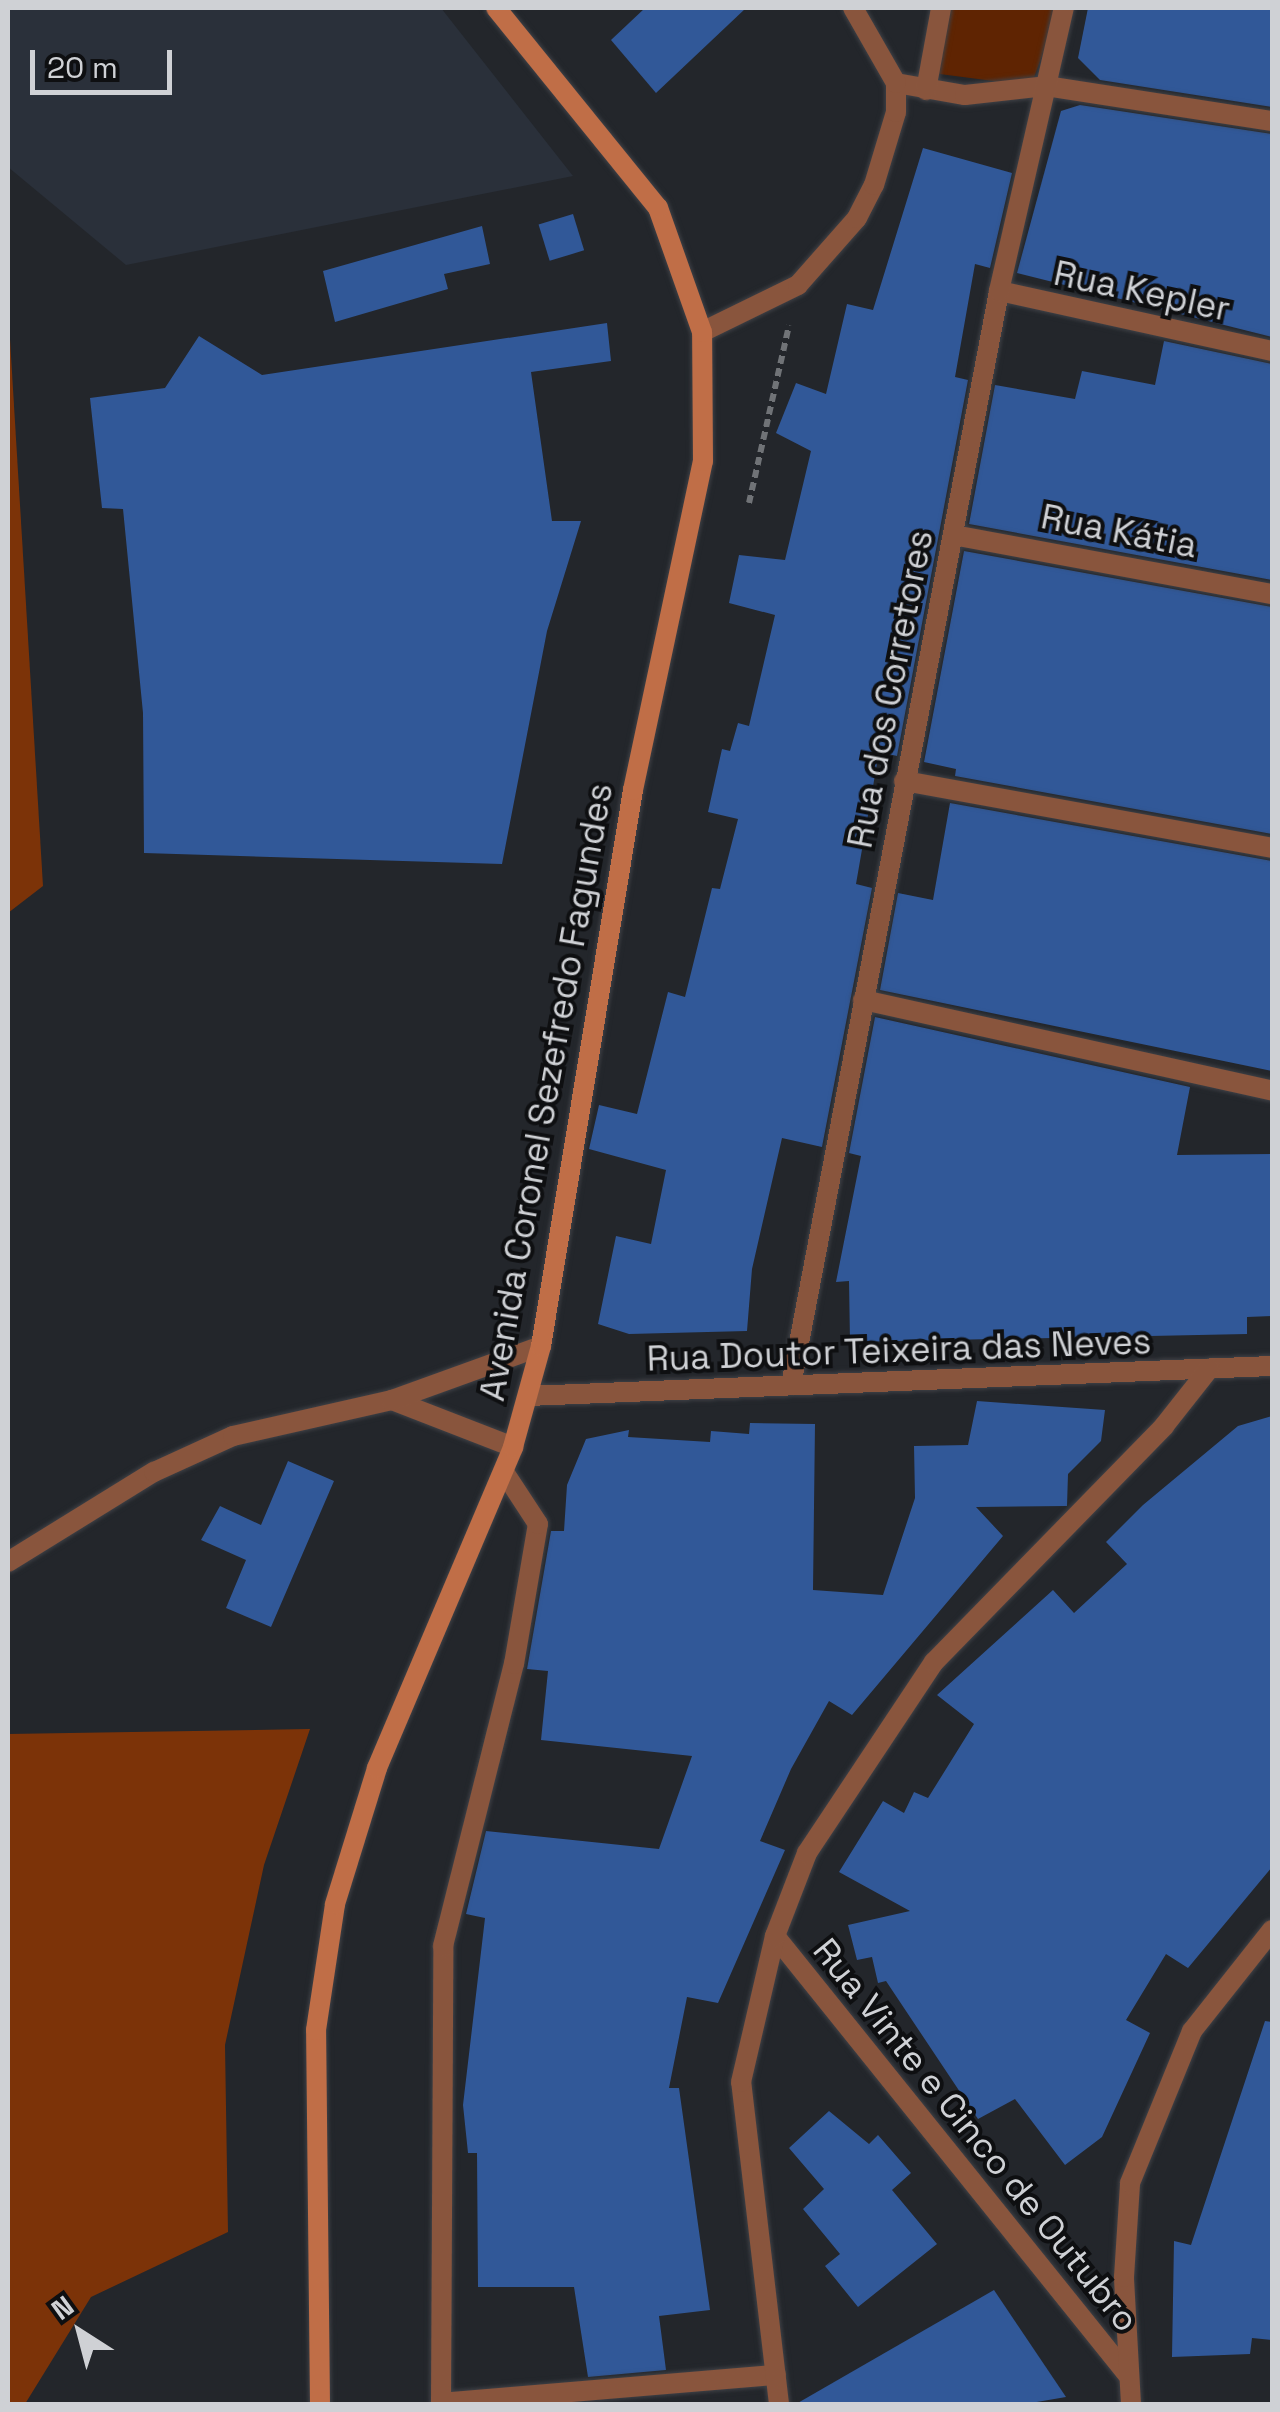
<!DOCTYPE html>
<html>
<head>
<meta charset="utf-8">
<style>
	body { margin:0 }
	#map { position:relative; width:1280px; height:2412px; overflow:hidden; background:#23262b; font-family:"Space Grotesk",sans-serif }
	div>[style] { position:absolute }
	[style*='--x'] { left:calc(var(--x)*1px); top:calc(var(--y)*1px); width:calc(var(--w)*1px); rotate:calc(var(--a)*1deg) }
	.built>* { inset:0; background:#2a303a }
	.green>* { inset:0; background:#5f2402 }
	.forest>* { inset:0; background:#7c3308 }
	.building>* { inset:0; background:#315898; transform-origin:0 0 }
	.path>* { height:6px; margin-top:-3px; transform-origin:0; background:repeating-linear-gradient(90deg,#707377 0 8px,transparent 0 13px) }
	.roads { filter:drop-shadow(0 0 2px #3f4146) drop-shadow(0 0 2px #3f4146) }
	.service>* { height:20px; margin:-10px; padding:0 10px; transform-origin:10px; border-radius:10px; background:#89553d }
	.minor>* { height:20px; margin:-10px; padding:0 10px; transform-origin:10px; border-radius:10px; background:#89553d }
	.secondary>* { height:20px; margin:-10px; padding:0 10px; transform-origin:10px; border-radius:10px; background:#c06e47 }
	span { translate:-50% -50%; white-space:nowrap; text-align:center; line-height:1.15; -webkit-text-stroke:8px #0e0f11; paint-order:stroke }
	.street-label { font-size:35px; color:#cfd1d5 }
	.frame { position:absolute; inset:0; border:10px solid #cfd1d5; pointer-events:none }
	.north { position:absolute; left:30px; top:2282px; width:100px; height:100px; -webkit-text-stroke:8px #0e0f11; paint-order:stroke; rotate:324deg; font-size:28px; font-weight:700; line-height:40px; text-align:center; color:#cfd1d5 }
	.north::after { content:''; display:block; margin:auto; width:35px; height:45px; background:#cfd1d5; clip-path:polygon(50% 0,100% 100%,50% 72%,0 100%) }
	.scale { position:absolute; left:30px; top:50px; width:142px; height:45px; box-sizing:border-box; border:5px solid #cfd1d5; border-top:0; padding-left:12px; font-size:30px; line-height:35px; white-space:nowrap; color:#cfd1d5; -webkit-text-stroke:8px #0e0f11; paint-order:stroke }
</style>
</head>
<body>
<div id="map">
	<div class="built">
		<i style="clip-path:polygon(8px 8px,441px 8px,573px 176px,126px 265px,8px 167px)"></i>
	</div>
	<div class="green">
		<i style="clip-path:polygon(944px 8px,1059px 8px,1031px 86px,932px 73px)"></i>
	</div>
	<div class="forest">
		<i style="clip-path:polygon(8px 306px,43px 886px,8px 913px)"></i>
		<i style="clip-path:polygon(310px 1729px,264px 1865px,225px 2045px,228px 2232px,91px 2297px,25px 2404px,8px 2404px,8px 1734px)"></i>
	</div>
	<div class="building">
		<i style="clip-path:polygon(645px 8px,746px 8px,656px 93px,611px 40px)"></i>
		<i style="clip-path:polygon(1088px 8px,1272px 8px,1272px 107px,1100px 80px,1078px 58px)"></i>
		<i style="clip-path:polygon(1080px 105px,1272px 134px,1272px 337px,1017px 273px,1061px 111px)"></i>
		<i style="clip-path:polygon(923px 148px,1012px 173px,990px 268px,975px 264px,955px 377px,968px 380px,897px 756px,879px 752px,856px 884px,872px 888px,822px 1147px,782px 1138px,752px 1269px,747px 1331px,629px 1334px,598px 1324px,616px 1236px,651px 1244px,666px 1170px,589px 1149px,599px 1105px,637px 1114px,668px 992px,685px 997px,712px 888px,720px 889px,738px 819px,708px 812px,722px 749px,730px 751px,738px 723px,749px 726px,775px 615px,729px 603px,739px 555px,785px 560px,811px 451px,776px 433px,796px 383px,826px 394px,847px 304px,873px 310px)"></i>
		<i style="left:573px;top:214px;width:38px;height:36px;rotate:73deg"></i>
		<i style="clip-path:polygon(482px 226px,490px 264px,444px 274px,448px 289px,335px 322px,323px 271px)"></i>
		<i style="clip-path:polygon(607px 323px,611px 361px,531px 372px,552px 521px,581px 521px,547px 631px,502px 864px,144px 853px,143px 713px,123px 509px,102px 508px,90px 398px,165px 388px,199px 336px,262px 375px)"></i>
		<i style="clip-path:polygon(1164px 341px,1272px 364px,1272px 580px,969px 524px,995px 385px,1075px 399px,1082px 371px,1155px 385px)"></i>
		<i style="clip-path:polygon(964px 551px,1272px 607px,1272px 834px,955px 776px,956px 769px,924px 762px)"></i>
		<i style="clip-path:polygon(950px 803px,1272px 861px,1272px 1071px,880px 990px,898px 893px,933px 900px)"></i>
		<i style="clip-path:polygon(875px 1017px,1190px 1087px,1177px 1155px,1272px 1154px,1272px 1316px,1247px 1317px,1247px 1334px,850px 1342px,849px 1281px,836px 1282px,861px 1156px,849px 1153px)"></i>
		<i style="clip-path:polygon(977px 1401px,1105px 1410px,1101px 1441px,1068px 1474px,1067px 1506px,976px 1507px,1003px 1536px,852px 1715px,829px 1701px,791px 1769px,760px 1841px,785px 1850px,718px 2003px,687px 1997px,669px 2088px,679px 2088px,710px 2310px,659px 2316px,666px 2370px,588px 2377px,574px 2287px,478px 2287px,477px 2153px,468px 2153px,463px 2105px,485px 1918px,466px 1914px,486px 1831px,659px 1849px,692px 1756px,541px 1740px,548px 1671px,527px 1669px,551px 1531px,564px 1531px,567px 1485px,586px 1439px,629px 1430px,628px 1437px,710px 1442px,711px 1431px,749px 1434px,750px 1423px,815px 1424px,813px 1590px,883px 1595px,915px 1498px,914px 1446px,968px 1445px)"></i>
		<i style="clip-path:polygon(1272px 1416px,1272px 1867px,1188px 1968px,1166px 1954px,1126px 2020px,1150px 2033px,1102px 2137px,1065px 2165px,1015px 2099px,978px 2119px,886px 1981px,878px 1983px,872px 1957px,857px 1960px,848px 1925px,910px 1911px,839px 1872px,883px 1801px,904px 1813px,914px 1792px,928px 1798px,974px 1724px,937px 1695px,1053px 1590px,1074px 1613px,1127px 1564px,1106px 1542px,1143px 1505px,1238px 1426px)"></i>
		<i style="clip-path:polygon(288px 1461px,334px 1481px,271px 1627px,226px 1608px,246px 1560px,201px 1540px,220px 1506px,261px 1525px)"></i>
		<i style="clip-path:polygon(1265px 2021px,1272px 2022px,1272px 2340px,1252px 2338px,1250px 2354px,1172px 2357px,1174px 2241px,1191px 2245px)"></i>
		<i style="clip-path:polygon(829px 2111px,869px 2144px,878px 2135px,911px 2173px,892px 2190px,937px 2244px,858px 2307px,825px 2266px,840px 2254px,803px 2209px,824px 2189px,789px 2148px)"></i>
		<i style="clip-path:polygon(994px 2290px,1066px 2397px,1025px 2404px,796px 2404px)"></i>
	</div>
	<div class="path">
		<i style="--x:749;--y:503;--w:182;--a:-77.3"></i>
	</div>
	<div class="roads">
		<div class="service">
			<i style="--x:1046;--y:86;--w:229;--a:8.8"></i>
			<i style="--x:999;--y:291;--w:280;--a:12.4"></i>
			<i style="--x:953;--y:535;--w:324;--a:10.5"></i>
			<i style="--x:904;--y:781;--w:374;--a:10.3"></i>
			<i style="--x:863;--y:1000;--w:419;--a:12.5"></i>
			<i style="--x:392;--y:1400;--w:130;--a:21.2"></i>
			<i style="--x:8;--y:1562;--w:172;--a:-31.7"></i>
			<i style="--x:154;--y:1472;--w:87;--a:-24.5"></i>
			<i style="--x:233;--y:1436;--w:163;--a:-12.8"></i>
			<i style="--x:392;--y:1400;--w:158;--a:-19.9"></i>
			<i style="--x:441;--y:2403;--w:336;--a:-4.8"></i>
		</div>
		<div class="minor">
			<i style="--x:896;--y:83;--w:70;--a:9.9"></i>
			<i style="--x:965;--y:95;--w:81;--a:-6.3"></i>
			<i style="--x:926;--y:90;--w:83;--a:-79.6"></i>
			<i style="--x:702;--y:332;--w:107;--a:-26.1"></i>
			<i style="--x:798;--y:285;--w:89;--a:-48.6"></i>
			<i style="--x:857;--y:218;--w:37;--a:-63"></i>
			<i style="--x:874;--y:185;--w:76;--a:-73.2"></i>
			<i style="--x:896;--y:112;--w:29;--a:-90"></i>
			<i style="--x:896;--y:83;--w:86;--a:-119.8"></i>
			<i style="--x:791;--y:1385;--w:1114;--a:-79.23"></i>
			<i style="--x:999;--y:291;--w:290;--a:-77.1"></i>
			<i style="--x:528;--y:1396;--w:745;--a:-2.31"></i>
			<i style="--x:775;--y:1936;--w:562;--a:51.21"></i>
			<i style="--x:441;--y:2404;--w:458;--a:-89.7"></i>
			<i style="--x:443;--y:1946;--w:291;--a:-75.9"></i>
			<i style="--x:514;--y:1664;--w:142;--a:-80.3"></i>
			<i style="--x:538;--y:1524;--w:62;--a:-123.2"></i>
			<i style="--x:779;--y:2404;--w:324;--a:-96.7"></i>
			<i style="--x:741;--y:2082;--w:150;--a:-76.9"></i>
			<i style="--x:775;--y:1936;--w:89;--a:-68.9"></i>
			<i style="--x:807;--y:1853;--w:229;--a:-56.4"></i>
			<i style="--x:934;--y:1662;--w:330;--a:-45.7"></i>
			<i style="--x:1164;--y:1426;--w:73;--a:-51.7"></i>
			<i style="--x:1131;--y:2404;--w:127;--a:-93.2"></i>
			<i style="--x:1124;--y:2277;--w:94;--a:-86.3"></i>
			<i style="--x:1130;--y:2183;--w:164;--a:-67.8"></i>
			<i style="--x:1192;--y:2031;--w:129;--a:-51.6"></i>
		</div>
		<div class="secondary">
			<i style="--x:320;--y:2404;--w:374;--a:-90.6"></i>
			<i style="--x:316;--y:2030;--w:127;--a:-81.4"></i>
			<i style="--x:335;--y:1904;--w:142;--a:-72.8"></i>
			<i style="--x:377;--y:1768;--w:349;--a:-67"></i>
			<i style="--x:513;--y:1447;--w:105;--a:-74.5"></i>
			<i style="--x:541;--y:1346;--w:564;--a:-80.6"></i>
			<i style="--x:633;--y:790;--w:336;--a:-78"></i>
			<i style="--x:703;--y:461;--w:129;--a:-90.4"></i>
			<i style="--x:702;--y:332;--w:132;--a:-109.5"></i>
			<i style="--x:658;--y:208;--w:257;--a:-129"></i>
		</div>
	</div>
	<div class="street-label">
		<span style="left:1142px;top:291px;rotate:12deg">Rua Kepler</span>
		<span style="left:1119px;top:531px;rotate:11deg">Rua Kátia</span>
		<span style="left:890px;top:689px;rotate:-79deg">Rua dos Corretores</span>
		<span style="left:546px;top:1092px;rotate:-80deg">Avenida Coronel Sezefredo Fagundes</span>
		<span style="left:899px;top:1350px;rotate:-2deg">Rua Doutor Teixeira das Neves</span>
		<span style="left:976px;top:2135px;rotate:51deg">Rua Vinte e Cinco de Outubro</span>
	</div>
	<div class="frame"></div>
	<div class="north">N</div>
	<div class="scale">20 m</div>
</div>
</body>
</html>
